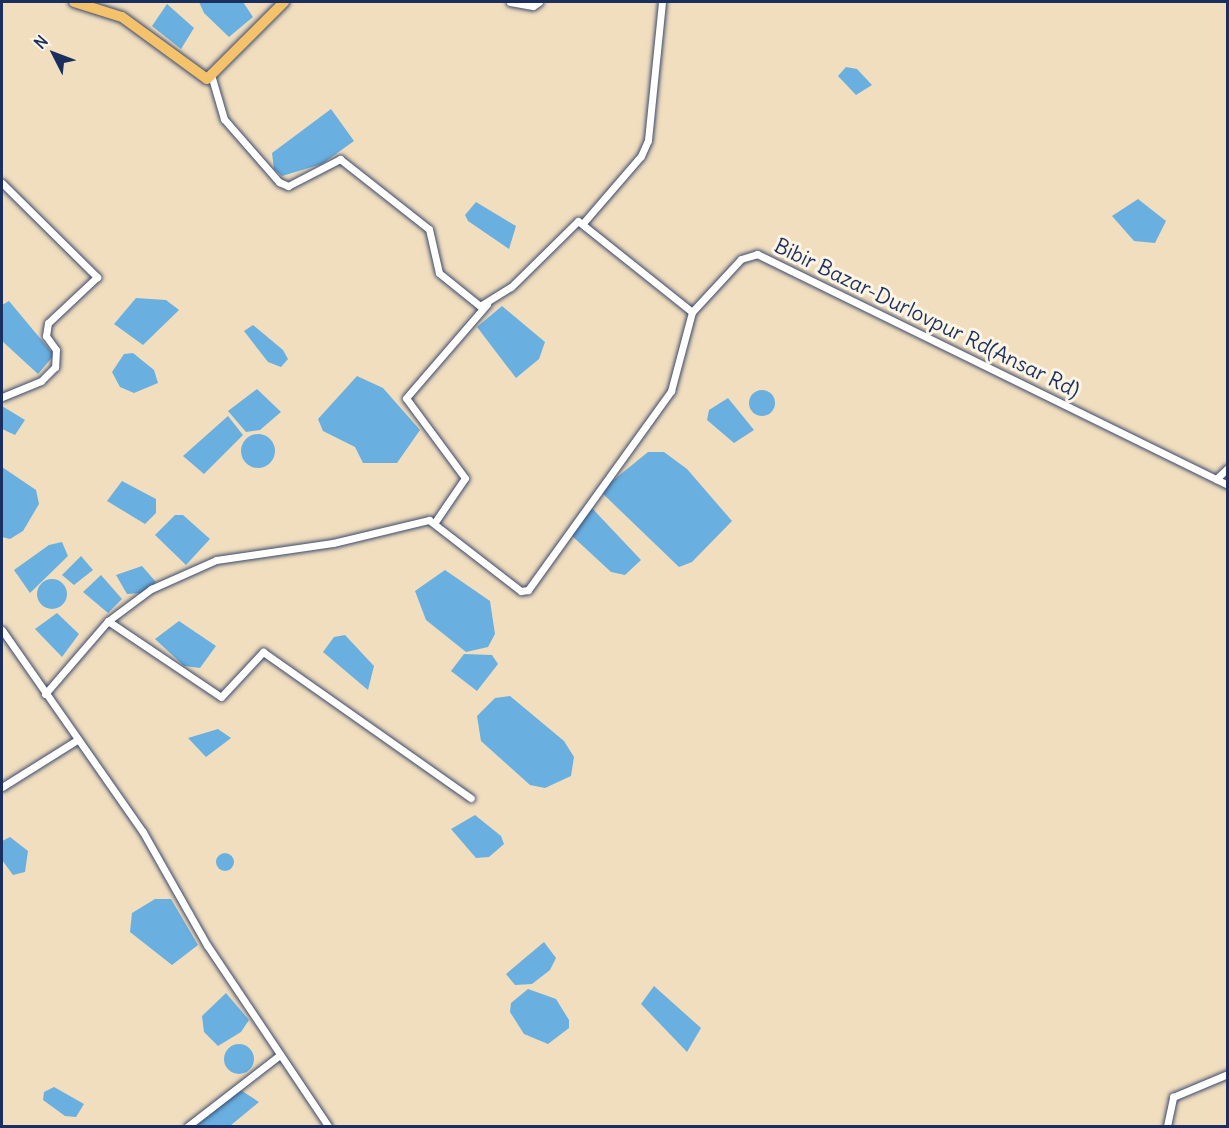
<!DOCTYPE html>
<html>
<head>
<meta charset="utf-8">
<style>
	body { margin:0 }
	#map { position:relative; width:1229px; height:1128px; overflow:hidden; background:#f1debe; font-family:Delius,sans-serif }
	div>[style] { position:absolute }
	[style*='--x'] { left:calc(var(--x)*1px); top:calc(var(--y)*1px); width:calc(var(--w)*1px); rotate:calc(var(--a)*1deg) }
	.water>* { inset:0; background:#69b0e0 }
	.round { border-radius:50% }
	.roads { filter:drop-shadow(0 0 2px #3b496c) drop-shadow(0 0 2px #3b496c) }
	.minor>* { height:7px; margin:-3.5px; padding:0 3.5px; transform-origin:3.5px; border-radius:3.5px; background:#fff }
	.highway>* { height:10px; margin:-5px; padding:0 5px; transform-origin:5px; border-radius:5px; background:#f4c26a }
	span { translate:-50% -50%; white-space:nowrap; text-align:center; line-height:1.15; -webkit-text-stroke:6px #fcf5e5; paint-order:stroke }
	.street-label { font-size:21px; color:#1b2f5e }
	.frame { position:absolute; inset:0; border:3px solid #1b2f5e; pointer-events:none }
	.north { position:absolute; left:24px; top:24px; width:60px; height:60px; -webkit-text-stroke:4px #fcf5e5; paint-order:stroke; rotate:312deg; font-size:16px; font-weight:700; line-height:24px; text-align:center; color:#1b2f5e }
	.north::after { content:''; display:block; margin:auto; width:21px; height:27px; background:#1b2f5e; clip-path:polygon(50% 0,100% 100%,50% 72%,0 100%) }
</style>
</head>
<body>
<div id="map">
	<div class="water">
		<i style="clip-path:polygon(199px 2px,243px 2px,253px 17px,229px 37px,204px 13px)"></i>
		<i style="clip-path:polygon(167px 4px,194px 28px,181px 49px,152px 26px)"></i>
		<i style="clip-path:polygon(846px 67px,857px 69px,872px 85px,856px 95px,838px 76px)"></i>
		<i style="clip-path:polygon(331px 109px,354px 141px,322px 164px,282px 176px,274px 169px,272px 153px)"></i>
		<i style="clip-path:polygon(1138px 199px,1166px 221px,1155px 243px,1134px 241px,1112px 216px)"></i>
		<i style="clip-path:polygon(476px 202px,516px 226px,509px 249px,468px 221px,465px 215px)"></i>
		<i style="clip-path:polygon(136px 298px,166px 300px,179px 310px,143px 345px,114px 324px)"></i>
		<i style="clip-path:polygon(9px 301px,54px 355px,38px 374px,2px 341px,2px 305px)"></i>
		<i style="clip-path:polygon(502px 306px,545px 342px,539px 359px,516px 378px,477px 327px)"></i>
		<i style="clip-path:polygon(253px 325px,283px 350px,288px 359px,281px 367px,268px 362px,244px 331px)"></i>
		<i style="clip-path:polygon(133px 353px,154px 370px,158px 383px,134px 393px,120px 387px,112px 372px,124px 354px)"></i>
		<i style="clip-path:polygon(357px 376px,383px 388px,420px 430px,397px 463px,363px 463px,355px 447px,323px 431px,318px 419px)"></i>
		<i style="clip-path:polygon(257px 389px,281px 412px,260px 430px,246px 432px,228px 411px)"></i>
		<i class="round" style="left:749px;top:390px;width:26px;height:26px"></i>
		<i style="clip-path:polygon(728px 398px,754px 430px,734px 443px,707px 420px,709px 410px)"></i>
		<i style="clip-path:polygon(2px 406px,25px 420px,15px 435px,2px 429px)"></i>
		<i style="clip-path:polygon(228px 416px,243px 435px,204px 474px,183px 456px)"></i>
		<i class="round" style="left:241px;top:434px;width:34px;height:34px"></i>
		<i style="clip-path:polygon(648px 452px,664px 452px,687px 469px,732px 521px,692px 562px,679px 567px,600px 491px)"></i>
		<i style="clip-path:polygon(2px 467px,36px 490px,39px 504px,23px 531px,10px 539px,2px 537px)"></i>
		<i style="clip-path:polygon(122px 481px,156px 499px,156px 513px,145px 524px,107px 501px)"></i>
		<i style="clip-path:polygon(589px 505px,641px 560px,625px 575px,611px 572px,570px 534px)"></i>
		<i style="clip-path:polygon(175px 515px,183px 515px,210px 539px,186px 565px,155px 535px)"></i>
		<i style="clip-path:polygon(62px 542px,68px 556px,30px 593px,14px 570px,49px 545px)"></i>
		<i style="clip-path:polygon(81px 556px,93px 570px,74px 585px,62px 575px)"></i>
		<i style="clip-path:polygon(142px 566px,156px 582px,143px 593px,127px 594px,116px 575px)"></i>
		<i style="clip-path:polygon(445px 570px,490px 601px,495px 634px,488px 647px,466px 652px,426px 620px,415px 591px)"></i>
		<i style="clip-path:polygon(101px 575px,122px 599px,108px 613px,83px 592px)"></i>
		<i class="round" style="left:37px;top:579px;width:30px;height:30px"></i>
		<i style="clip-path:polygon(57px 613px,79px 634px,62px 657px,35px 629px)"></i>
		<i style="clip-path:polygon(179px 621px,216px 646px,200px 668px,184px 666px,155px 639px)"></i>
		<i style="clip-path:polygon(345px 635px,374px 666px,368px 690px,323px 652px,334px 637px)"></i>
		<i style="clip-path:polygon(464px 654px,492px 655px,498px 664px,477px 691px,451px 671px)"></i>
		<i style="clip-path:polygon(510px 696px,564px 741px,574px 757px,571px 776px,545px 788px,530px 785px,481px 741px,477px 716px,495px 698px)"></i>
		<i style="clip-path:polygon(218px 729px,231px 738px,206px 757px,188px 738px)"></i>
		<i style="clip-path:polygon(475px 815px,501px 836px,504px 844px,489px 857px,476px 858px,451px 829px)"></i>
		<i style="clip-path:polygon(10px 837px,28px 851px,25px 872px,13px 875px,2px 860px,2px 841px)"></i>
		<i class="round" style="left:216px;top:853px;width:18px;height:18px"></i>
		<i style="clip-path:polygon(155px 899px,171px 899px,198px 945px,172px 965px,130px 932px,132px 913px)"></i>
		<i style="clip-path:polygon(544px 942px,556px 958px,550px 970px,532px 984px,515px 985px,506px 974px)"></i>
		<i style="clip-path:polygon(654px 986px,701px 1028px,687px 1052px,641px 1004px)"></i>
		<i style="clip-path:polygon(528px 989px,556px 999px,569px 1020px,569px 1028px,548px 1044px,524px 1034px,510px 1012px,511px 1003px)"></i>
		<i style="clip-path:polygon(226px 993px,249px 1020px,241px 1032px,218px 1046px,204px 1032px,202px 1016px)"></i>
		<i class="round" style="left:224px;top:1044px;width:30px;height:30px"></i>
		<i style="clip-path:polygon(54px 1087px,84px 1104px,76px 1117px,65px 1116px,43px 1100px,44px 1092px)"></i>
		<i style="clip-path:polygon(239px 1089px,259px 1102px,230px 1126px,197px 1126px,195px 1121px)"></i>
	</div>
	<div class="roads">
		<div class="minor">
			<i style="--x:510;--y:2;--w:23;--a:10"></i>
			<i style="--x:533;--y:6;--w:7;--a:-34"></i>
			<i style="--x:212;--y:78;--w:43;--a:73.7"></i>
			<i style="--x:224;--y:119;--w:84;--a:48.9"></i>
			<i style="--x:279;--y:182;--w:10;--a:24"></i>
			<i style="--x:288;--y:186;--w:59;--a:-27.4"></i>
			<i style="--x:340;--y:159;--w:113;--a:38.2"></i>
			<i style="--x:429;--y:229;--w:45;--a:77.2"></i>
			<i style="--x:439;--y:273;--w:53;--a:38.8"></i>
			<i style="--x:480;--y:306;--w:36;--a:-32"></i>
			<i style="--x:511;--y:287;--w:94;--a:-44.6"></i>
			<i style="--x:578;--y:221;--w:146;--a:38.6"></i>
			<i style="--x:692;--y:312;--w:72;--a:-47.2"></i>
			<i style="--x:741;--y:259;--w:17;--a:-17"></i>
			<i style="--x:757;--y:254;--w:525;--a:26.13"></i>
			<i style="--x:2;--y:183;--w:134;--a:44.7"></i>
			<i style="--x:97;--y:277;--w:67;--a:136.8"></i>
			<i style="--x:48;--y:323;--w:13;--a:99"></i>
			<i style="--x:46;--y:336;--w:17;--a:54"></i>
			<i style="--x:56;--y:350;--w:17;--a:93"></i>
			<i style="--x:55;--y:367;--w:20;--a:135"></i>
			<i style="--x:41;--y:381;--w:42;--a:157.7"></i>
			<i style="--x:584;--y:222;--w:87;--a:-49.2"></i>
			<i style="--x:641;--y:156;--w:17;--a:-66"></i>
			<i style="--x:648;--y:140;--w:139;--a:-84.2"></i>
			<i style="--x:1216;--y:479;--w:16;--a:-43"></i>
			<i style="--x:435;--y:522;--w:53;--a:-55.7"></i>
			<i style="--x:465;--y:478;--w:99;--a:-126.4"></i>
			<i style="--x:406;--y:398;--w:124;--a:-49.2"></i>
			<i style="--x:108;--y:621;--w:136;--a:33.9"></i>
			<i style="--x:221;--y:697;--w:62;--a:-47"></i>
			<i style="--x:263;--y:652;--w:254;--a:35.1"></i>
			<i style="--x:2;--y:630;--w:246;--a:55.1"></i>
			<i style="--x:143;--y:832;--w:130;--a:60.5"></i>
			<i style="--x:207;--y:945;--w:218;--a:56.2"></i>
			<i style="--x:45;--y:694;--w:96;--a:-49.2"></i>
			<i style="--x:108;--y:621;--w:54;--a:-36.7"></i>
			<i style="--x:151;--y:589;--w:71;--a:-24"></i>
			<i style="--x:216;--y:560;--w:118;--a:-8.3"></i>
			<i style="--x:333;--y:543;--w:99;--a:-13.5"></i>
			<i style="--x:429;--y:520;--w:116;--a:37.7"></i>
			<i style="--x:521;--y:591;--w:7;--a:-8"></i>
			<i style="--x:528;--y:590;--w:245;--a:-54.3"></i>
			<i style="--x:671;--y:391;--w:82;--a:-75.1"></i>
			<i style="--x:2;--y:787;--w:89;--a:-32.1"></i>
			<i style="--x:188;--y:1126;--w:116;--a:-37.7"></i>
			<i style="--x:1167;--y:1126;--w:30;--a:-78"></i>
			<i style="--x:1173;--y:1097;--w:60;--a:-22.7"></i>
		</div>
		<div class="highway">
			<i style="--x:74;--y:2;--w:50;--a:17.4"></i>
			<i style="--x:122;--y:17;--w:105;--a:36.1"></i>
			<i style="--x:207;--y:79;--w:109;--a:-45"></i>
		</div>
	</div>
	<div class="street-label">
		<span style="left:927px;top:318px;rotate:26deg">Bibir Bazar-Durlovpur Rd(Ansar Rd)</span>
	</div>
	<div class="frame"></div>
	<div class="north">N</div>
</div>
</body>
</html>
